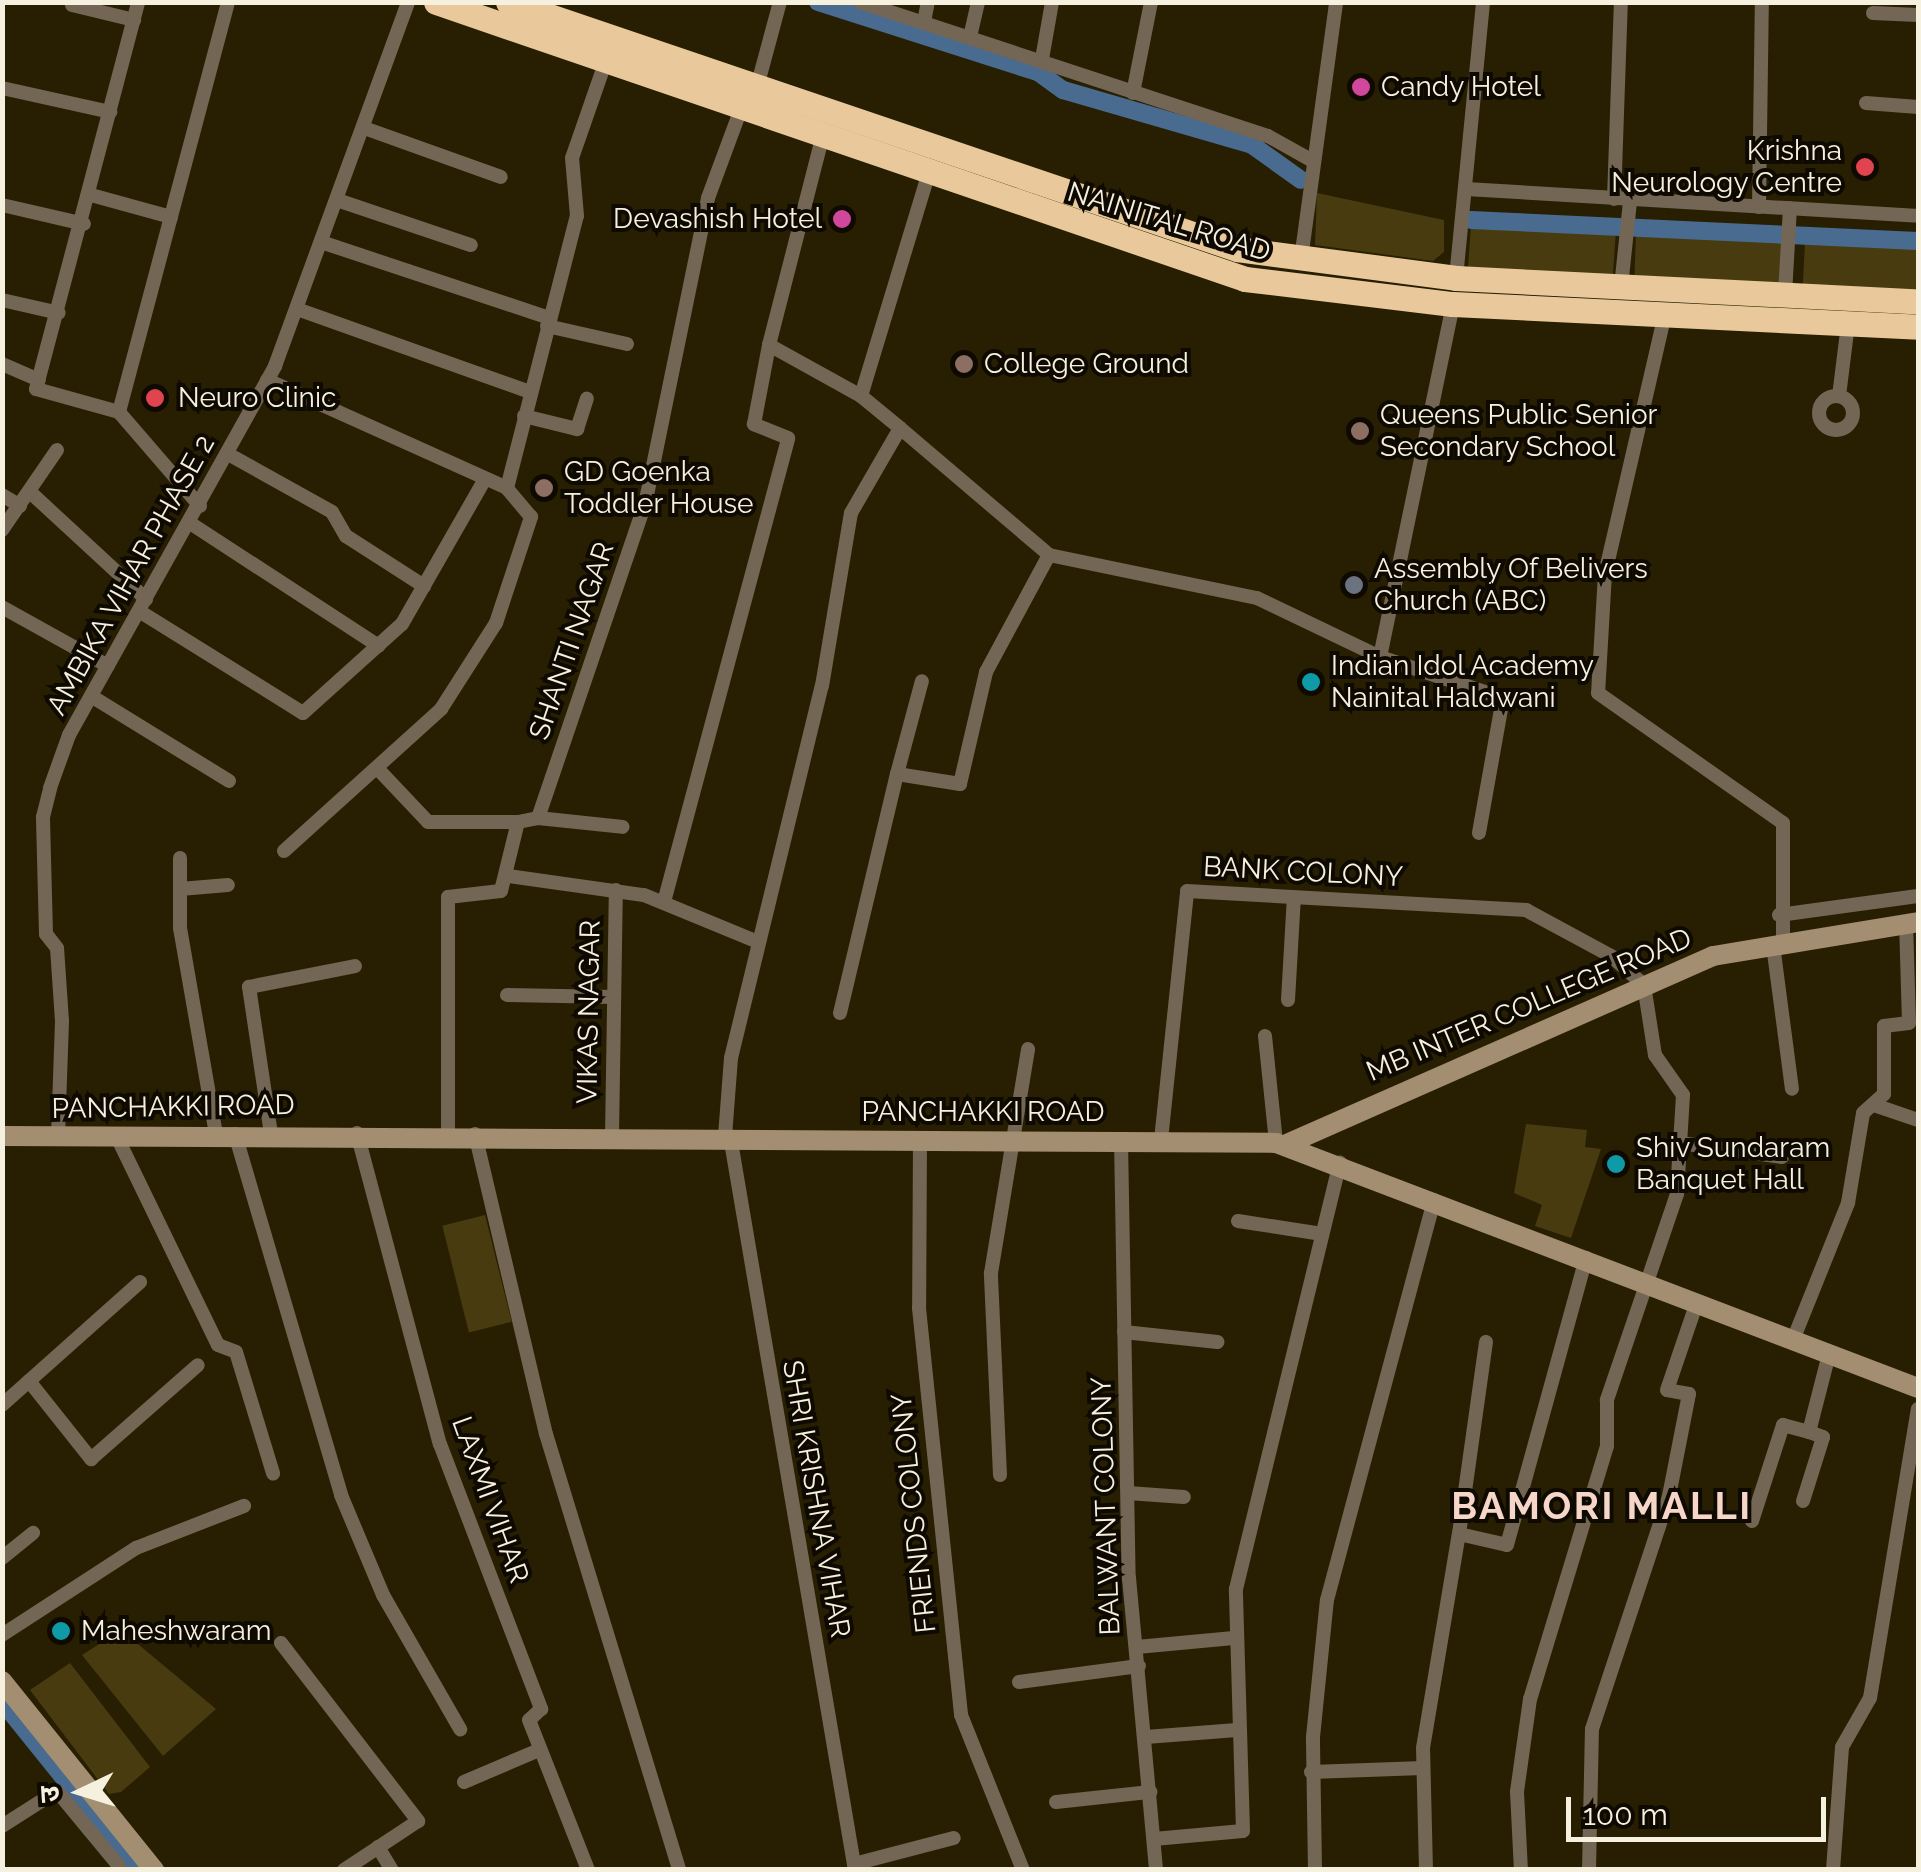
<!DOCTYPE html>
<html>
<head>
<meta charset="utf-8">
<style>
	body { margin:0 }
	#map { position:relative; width:1921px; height:1872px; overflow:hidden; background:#281f02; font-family:Raleway,"Noto Sans Devanagari",sans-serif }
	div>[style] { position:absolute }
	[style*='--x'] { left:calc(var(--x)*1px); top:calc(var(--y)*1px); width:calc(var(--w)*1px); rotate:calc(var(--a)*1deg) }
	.green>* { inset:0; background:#483b10; transform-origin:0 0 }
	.canal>* { height:18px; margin:-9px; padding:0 9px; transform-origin:9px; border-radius:9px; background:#496b8f }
	.street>* { height:14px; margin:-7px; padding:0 7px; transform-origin:7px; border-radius:7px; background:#736654 }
	.street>.ring { margin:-7px; padding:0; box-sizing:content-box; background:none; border:14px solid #736654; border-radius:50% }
	.secondary>* { height:20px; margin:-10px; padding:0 10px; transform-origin:10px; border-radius:10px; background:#a38e71 }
	.highway>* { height:25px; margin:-12.5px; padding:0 12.5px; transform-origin:12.5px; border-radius:12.5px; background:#e9c99b }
	.dots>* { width:28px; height:28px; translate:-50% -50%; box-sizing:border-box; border:5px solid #0e0a01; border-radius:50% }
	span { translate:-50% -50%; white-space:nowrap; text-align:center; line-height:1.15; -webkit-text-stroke:8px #0e0a01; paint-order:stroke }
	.poi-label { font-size:28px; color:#f6f0df }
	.left { translate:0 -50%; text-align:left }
	.right { translate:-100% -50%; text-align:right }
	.street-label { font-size:28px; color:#f6f0df }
	.district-label { font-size:38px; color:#f6d6c8; font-weight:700; letter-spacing:2.5px }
	.frame { position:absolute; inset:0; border:5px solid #f6f0df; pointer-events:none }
	.north { position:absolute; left:30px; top:1742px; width:100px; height:100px; -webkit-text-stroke:8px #0e0a01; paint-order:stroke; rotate:266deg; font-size:28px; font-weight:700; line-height:40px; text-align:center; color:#f6f0df }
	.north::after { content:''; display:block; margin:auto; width:35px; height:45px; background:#f6f0df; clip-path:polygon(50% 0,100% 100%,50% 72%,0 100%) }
	.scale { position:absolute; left:1566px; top:1797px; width:260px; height:45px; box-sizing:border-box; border:5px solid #f6f0df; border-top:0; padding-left:12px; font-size:30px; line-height:35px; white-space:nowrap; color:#f6f0df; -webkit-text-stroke:8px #0e0a01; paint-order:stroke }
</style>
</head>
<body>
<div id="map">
	<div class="green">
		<i style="clip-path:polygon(1317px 193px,1444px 220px,1444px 252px,1433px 261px,1315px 245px)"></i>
		<i style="left:1471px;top:225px;width:145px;height:43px;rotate:4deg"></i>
		<i style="left:1636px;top:233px;width:146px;height:46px;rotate:2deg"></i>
		<i style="left:1805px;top:243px;width:113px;height:44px;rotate:3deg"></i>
		<i style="clip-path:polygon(1526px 1124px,1587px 1130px,1585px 1147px,1601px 1149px,1571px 1238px,1535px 1226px,1542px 1205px,1514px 1193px)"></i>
		<i style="left:485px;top:1215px;width:110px;height:44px;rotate:76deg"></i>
		<i style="clip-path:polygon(121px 1630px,216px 1709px,163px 1756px,82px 1655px)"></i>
		<i style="clip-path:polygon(70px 1663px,150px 1767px,121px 1792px,109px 1794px,30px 1690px)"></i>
	</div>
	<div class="canal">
		<i style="--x:818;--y:2;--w:231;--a:17.7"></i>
		<i style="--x:1038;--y:72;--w:31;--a:36"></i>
		<i style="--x:1063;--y:90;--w:197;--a:16.2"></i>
		<i style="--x:1252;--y:145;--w:60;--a:35.5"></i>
		<i style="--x:1471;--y:220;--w:447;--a:2.7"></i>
		<i style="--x:2;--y:1701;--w:217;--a:51.2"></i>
	</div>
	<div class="street">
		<i style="--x:860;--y:2;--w:429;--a:18.2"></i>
		<i style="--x:1268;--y:136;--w:51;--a:29.1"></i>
		<i style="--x:72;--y:5;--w:64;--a:13.6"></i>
		<i style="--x:1873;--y:13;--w:45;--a:2.5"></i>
		<i style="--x:924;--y:22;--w:20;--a:-79"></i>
		<i style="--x:970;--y:37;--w:36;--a:-77"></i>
		<i style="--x:1042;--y:59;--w:58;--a:-80"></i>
		<i style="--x:757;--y:87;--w:88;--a:-74.9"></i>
		<i style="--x:2;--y:88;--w:111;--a:12.5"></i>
		<i style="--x:1133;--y:93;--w:93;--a:-78.8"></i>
		<i style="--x:1866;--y:103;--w:52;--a:4.4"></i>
		<i style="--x:367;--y:129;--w:142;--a:19.7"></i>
		<i style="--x:1466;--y:189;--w:453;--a:3.4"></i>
		<i style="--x:91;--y:195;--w:83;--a:15.4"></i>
		<i style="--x:1614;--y:199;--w:197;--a:-88"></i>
		<i style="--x:340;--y:201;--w:138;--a:18.6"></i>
		<i style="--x:2;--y:205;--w:84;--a:13"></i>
		<i style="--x:1759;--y:207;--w:205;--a:-89.2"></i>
		<i style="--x:324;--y:243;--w:237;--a:18.4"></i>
		<i style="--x:1301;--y:259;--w:259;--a:-82.2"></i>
		<i style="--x:1456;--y:278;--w:277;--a:-84.4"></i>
		<i style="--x:1621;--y:287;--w:86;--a:-84"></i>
		<i style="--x:1785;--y:294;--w:86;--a:-86.7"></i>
		<i style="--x:2;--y:300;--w:58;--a:12.8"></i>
		<i style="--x:297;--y:309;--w:247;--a:19.6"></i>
		<i style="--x:1665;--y:314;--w:266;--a:103"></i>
		<i style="--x:1605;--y:573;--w:120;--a:93.3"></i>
		<i style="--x:1598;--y:693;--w:226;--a:35.1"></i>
		<i style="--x:1783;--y:823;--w:121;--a:90"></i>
		<i style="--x:547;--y:326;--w:82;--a:12.7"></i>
		<i style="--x:769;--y:345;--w:213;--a:-75.6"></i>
		<i style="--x:2;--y:364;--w:40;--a:23.4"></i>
		<i style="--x:267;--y:380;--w:263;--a:24.2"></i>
		<i style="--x:1839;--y:396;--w:73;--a:-82.9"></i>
		<i class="ring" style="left:1819px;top:396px;width:20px;height:20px"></i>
		<i style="--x:119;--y:412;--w:86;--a:-164.5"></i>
		<i style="--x:36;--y:389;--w:400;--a:-75.2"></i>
		<i style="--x:524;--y:416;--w:55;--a:13.8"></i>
		<i style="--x:577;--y:429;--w:32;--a:-72"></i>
		<i style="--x:900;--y:428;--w:196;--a:40.4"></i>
		<i style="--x:1049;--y:555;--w:212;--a:11.7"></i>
		<i style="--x:1257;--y:598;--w:136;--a:25.6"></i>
		<i style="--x:1380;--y:657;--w:360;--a:-78.3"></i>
		<i style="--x:228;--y:454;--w:119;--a:29.1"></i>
		<i style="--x:332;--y:512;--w:28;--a:60"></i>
		<i style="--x:346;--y:536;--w:93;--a:32.7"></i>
		<i style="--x:30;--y:492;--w:158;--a:42.7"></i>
		<i style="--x:2;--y:495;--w:21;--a:31"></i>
		<i style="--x:200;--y:506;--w:124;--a:-130.8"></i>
		<i style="--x:119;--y:412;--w:424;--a:-75.1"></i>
		<i style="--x:190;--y:523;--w:225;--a:33.1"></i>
		<i style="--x:2;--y:530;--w:97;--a:-55.5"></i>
		<i style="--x:2;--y:607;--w:121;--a:29.1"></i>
		<i style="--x:139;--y:611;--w:193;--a:31.9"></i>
		<i style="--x:303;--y:713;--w:133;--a:-42"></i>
		<i style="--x:402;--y:624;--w:165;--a:-60.2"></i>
		<i style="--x:1380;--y:657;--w:130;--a:18.4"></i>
		<i style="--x:1503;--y:698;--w:137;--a:100.1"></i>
		<i style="--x:91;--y:696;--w:162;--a:31.6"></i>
		<i style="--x:377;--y:768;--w:74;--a:46.6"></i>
		<i style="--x:428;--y:822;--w:90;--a:0"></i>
		<i style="--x:897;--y:774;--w:96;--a:-75"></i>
		<i style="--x:538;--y:818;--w:85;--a:6"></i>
		<i style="--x:284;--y:851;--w:212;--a:-42.1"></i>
		<i style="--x:441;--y:709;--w:102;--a:-57.4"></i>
		<i style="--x:496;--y:623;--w:112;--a:-71.7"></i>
		<i style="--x:531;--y:517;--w:38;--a:-130"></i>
		<i style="--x:507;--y:488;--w:281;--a:-75.6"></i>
		<i style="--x:577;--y:216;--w:58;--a:-94.9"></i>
		<i style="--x:572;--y:158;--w:101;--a:-70.8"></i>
		<i style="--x:180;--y:858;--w:70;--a:90"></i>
		<i style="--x:180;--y:928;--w:210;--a:80.1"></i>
		<i style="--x:508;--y:876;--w:137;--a:8"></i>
		<i style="--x:644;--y:895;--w:123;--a:22.4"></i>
		<i style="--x:180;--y:889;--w:48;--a:-4.8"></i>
		<i style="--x:664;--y:902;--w:480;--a:-75"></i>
		<i style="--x:788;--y:438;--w:37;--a:-158"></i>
		<i style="--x:754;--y:424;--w:80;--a:-79.2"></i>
		<i style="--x:769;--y:345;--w:105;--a:29"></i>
		<i style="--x:1779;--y:915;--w:140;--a:-7.8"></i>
		<i style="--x:1773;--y:945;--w:145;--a:82.5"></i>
		<i style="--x:507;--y:995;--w:106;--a:1.1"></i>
		<i style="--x:1288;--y:1000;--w:103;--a:-86.7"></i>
		<i style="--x:840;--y:1013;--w:246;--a:-76.6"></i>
		<i style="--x:897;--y:774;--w:64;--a:9"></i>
		<i style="--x:960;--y:784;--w:115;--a:-76.9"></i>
		<i style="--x:986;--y:672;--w:133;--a:-61.7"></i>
		<i style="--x:1265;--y:1036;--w:108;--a:84.1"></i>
		<i style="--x:1874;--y:1105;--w:46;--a:18.8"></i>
		<i style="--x:357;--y:1133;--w:322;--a:75.1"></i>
		<i style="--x:440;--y:1444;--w:284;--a:69.1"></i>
		<i style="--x:541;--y:1709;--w:16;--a:137"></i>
		<i style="--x:529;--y:1720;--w:161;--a:68.5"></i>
		<i style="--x:448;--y:1133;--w:236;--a:-90"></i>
		<i style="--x:448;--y:897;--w:53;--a:-6.5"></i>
		<i style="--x:501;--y:891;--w:71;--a:-76.2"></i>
		<i style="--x:518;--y:822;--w:20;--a:-11"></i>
		<i style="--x:538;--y:818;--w:336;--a:-71.2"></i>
		<i style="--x:646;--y:500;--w:308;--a:-78.4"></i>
		<i style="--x:708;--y:198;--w:95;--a:-69.7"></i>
		<i style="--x:235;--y:1134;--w:376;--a:73.6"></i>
		<i style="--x:341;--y:1495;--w:108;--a:67.2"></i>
		<i style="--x:383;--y:1595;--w:155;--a:60.1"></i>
		<i style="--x:271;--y:1134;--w:149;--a:-98.5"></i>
		<i style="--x:249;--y:987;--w:108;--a:-11.2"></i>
		<i style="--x:475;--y:1134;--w:308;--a:76.7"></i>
		<i style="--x:546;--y:1434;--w:456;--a:73"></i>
		<i style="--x:116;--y:1135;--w:233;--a:64.1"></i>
		<i style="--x:218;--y:1345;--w:19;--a:21"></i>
		<i style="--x:236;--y:1352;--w:127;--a:73"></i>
		<i style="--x:58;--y:1136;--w:115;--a:-88"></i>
		<i style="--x:62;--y:1021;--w:73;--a:-93.9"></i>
		<i style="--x:57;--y:948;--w:18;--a:-128"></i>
		<i style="--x:46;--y:934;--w:117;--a:-91.5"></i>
		<i style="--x:43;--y:817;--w:30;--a:-76"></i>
		<i style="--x:50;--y:788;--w:56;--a:-70.3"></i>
		<i style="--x:69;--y:735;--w:423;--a:-60.8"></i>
		<i style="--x:275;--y:366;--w:388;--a:-69.9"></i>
		<i style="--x:612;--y:1136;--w:246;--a:-89.1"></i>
		<i style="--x:725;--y:1136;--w:78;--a:-85.6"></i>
		<i style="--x:731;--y:1058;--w:383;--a:-76.3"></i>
		<i style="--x:822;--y:686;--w:175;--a:-80.5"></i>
		<i style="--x:851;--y:513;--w:98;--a:-60"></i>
		<i style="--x:900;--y:428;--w:50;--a:-140.6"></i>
		<i style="--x:861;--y:396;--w:231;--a:-73.1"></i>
		<i style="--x:730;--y:1136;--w:745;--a:80.34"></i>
		<i style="--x:920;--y:1139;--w:169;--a:90.3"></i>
		<i style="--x:919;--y:1308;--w:409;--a:84.1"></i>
		<i style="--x:961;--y:1715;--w:167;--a:68.2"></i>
		<i style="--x:1121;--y:1140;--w:438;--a:89"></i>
		<i style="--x:1129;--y:1578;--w:293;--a:84.7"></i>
		<i style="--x:1161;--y:1140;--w:250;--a:-84"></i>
		<i style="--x:1187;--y:891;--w:340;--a:3.2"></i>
		<i style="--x:1526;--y:910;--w:97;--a:28.4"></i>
		<i style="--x:1611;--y:956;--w:44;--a:41.3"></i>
		<i style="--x:1644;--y:985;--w:71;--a:81.1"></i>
		<i style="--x:1655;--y:1055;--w:49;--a:55"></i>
		<i style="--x:1683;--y:1095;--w:99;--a:93.5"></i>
		<i style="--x:1677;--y:1194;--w:218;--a:108.8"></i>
		<i style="--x:1607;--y:1400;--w:46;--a:90"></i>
		<i style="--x:1607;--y:1446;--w:264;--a:106.9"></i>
		<i style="--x:1530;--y:1699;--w:94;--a:98"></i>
		<i style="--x:1517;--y:1792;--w:78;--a:87.1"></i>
		<i style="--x:1680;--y:1143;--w:103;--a:7.8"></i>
		<i style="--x:1238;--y:1221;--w:85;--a:8.8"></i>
		<i style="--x:1124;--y:1332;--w:94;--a:6.1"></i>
		<i style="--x:1793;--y:1340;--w:148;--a:-68.1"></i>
		<i style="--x:1848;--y:1203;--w:91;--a:-80.5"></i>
		<i style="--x:1863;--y:1113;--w:28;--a:-42"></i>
		<i style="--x:1884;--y:1094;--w:68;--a:-90"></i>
		<i style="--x:1884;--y:1026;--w:25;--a:-7"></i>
		<i style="--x:1909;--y:1023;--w:99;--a:-91.7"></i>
		<i style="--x:29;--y:1381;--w:100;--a:51.5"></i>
		<i style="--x:91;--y:1459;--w:142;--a:-41.3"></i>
		<i style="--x:2;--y:1405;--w:185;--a:-41.7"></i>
		<i style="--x:1000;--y:1475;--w:202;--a:-92.6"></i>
		<i style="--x:991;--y:1273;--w:227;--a:-80.6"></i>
		<i style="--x:1128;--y:1493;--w:56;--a:4.1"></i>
		<i style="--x:1803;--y:1501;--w:67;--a:-72.6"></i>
		<i style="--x:1823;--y:1437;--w:15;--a:-160"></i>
		<i style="--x:1752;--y:1521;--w:101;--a:-72.1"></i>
		<i style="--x:1783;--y:1425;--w:27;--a:15"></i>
		<i style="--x:1809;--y:1432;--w:81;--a:-75.6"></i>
		<i style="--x:1459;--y:1534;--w:194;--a:-82"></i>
		<i style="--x:2;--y:1558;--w:40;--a:-39"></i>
		<i style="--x:2;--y:1635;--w:160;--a:-33"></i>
		<i style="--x:136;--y:1548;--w:116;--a:-21.3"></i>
		<i style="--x:281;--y:1643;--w:225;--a:52.4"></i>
		<i style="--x:418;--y:1821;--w:89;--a:146.5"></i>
		<i style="--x:1137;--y:1647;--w:97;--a:-5.3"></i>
		<i style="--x:1019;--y:1682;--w:121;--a:-7.6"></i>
		<i style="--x:1146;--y:1737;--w:91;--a:-4.4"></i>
		<i style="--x:1311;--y:1772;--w:112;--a:-2"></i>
		<i style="--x:464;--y:1782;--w:82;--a:-23.1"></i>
		<i style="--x:1056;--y:1802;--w:95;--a:-6.1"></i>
		<i style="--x:2;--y:1826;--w:65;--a:-32.5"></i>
		<i style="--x:57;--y:1791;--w:97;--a:50.4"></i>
		<i style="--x:1154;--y:1839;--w:89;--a:-5.1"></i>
		<i style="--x:1243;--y:1831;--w:242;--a:-91.7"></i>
		<i style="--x:1236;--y:1589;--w:439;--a:-76.3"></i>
		<i style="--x:378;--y:1847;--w:27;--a:59"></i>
		<i style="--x:854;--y:1864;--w:103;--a:-14.6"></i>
		<i style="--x:1315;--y:1870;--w:133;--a:-90.9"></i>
		<i style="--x:1313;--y:1737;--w:138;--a:-84.2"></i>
		<i style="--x:1327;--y:1600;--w:414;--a:-75"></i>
		<i style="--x:1426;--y:1870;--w:122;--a:-91.4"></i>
		<i style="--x:1423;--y:1748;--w:217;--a:-80.5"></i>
		<i style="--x:1459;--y:1534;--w:49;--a:12.9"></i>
		<i style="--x:1507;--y:1545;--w:298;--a:-74.6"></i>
		<i style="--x:1589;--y:1870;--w:141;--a:-88.8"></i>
		<i style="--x:1592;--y:1729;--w:245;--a:-71.7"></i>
		<i style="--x:1669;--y:1496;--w:104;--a:-78.9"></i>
		<i style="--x:1689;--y:1394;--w:22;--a:-170"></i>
		<i style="--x:1667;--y:1390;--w:93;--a:-71.2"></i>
		<i style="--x:1833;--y:1870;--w:123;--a:-85.8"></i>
		<i style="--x:1842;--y:1747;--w:56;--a:-60.3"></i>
		<i style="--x:1870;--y:1698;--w:293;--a:-80.6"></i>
	</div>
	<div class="secondary">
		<i style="--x:2;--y:1136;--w:1274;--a:0.31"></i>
		<i style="--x:1276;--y:1143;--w:687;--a:20.89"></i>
		<i style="--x:1287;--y:1144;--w:466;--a:-23.8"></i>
		<i style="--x:1713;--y:956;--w:208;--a:-9.4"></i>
		<i style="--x:2;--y:1681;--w:243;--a:51.2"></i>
	</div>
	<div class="highway">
		<i style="--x:436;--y:2;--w:855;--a:18.9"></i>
		<i style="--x:1245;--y:279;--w:209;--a:6.9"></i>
		<i style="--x:1453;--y:304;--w:466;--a:2.8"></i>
		<i style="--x:508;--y:2;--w:770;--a:18.72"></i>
		<i style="--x:1237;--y:249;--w:221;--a:7.5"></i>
		<i style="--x:1456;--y:278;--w:463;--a:2.9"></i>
	</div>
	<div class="dots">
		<i style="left:1361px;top:87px;background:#d1479c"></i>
		<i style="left:1865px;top:167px;background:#e0444e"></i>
		<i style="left:842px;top:219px;background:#d1479c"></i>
		<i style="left:964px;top:364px;background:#8d6e63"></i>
		<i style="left:155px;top:398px;background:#e0444e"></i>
		<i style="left:1360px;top:431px;background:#8d6e63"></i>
		<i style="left:544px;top:488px;background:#8d6e63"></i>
		<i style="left:1354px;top:585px;background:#6b7280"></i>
		<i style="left:1311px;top:682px;background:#0f9aa8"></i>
		<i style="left:1616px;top:1164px;background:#0f9aa8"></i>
		<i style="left:61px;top:1631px;background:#0f9aa8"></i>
	</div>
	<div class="poi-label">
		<span class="left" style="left:1381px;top:87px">Candy Hotel</span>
		<span class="right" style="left:1842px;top:167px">Krishna<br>Neurology Centre</span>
		<span class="right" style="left:822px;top:219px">Devashish Hotel</span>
		<span class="left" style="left:984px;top:364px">College Ground</span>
		<span class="left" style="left:178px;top:398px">Neuro Clinic</span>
		<span class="left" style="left:1380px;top:431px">Queens Public Senior<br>Secondary School</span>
		<span class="left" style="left:564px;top:488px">GD Goenka<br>Toddler House</span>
		<span class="left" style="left:1374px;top:585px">Assembly Of Belivers<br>Church (ABC)</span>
		<span class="left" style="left:1331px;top:682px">Indian Idol Academy<br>Nainital Haldwani</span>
		<span class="left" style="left:1636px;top:1164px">Shiv Sundaram<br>Banquet Hall</span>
		<span class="left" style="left:81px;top:1631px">Maheshwaram</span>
	</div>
	<div class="street-label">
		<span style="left:1169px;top:222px;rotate:17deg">NAINITAL ROAD</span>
		<span style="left:131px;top:575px;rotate:-61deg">AMBIKA VIHAR PHASE 2</span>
		<span style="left:572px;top:641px;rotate:-71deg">SHANTI NAGAR</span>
		<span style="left:1303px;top:872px;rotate:3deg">BANK COLONY</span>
		<span style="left:1529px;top:1005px;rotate:-23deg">MB INTER COLLEGE ROAD</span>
		<span style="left:589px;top:1012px;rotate:-89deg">VIKAS NAGAR</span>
		<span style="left:173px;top:1107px;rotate:-1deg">PANCHAKKI ROAD</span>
		<span style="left:983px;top:1112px">PANCHAKKI ROAD</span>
		<span style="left:816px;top:1499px;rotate:80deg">SHRI KRISHNA VIHAR</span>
		<span style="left:490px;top:1500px;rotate:70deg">LAXMI VIHAR</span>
		<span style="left:1106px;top:1506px;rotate:-92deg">BALWANT COLONY</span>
		<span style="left:914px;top:1513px;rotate:-96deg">FRIENDS COLONY</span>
	</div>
	<div class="district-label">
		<span style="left:1602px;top:1506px">BAMORI MALLI</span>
	</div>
	<div class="frame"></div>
	<div class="north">उ</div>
	<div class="scale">100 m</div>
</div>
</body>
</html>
